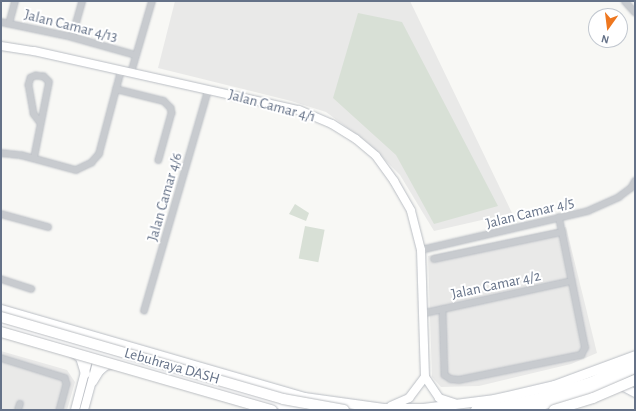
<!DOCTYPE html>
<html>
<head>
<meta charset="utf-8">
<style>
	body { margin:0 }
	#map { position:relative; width:636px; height:411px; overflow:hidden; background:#f8f8f5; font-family:"Alegreya Sans",sans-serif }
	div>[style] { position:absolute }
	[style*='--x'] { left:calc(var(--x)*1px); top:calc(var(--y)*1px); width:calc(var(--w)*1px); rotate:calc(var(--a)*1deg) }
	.built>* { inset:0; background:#e9e9e8 }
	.green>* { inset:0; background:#d8e0d6; transform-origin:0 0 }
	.roads { filter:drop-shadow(0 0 1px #babec4) drop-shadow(0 0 1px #babec4) }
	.street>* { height:5.5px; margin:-2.75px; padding:0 2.75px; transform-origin:2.75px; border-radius:2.75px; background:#c8cbcf }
	.secondary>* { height:8px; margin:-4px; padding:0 4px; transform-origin:4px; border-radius:4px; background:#fff }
	.primary>* { height:9px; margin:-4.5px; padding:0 4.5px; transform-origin:4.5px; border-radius:4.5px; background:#fff }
	.highway>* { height:10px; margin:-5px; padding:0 5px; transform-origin:5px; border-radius:5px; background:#fff }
	.bridges { filter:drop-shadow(0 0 1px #babdc1) drop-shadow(0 0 1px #babdc1) }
	.highway-bridge>* { height:10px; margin:-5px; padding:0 5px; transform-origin:5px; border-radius:5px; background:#fff }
	span { translate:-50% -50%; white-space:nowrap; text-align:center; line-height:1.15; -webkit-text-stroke:4px #fff; paint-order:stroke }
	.street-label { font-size:15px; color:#657288 }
	.frame { position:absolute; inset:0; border:2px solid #657288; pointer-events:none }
	.north { position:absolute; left:588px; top:8px; width:40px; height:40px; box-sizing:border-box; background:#fff; border:1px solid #c1c7cf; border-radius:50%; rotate:194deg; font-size:11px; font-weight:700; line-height:16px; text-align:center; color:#657288 }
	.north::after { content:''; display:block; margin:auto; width:14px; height:18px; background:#ee771f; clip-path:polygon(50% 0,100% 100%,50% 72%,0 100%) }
</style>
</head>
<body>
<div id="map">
	<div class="built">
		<i style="clip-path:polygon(175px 1px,410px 1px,512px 213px,434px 231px,400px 175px,368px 143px,326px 112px,291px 101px,158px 68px)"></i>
		<i style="clip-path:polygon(566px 227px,597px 353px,571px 364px,479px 386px,441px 387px,432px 377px,428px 256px)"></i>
		<i style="clip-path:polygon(1px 351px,67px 370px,75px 382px,67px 410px,1px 410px)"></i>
	</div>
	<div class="green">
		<i style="clip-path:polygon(358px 13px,402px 22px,498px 206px,434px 224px,396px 155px,333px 98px)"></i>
		<i style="clip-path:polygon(295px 204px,309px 213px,306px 221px,289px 214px)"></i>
		<i style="left:305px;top:226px;width:20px;height:33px;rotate:11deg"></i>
	</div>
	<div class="roads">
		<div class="street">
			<i style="--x:625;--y:1;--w:15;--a:48"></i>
			<i style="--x:1;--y:22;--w:73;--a:11.9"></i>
			<i style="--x:72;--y:37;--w:66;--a:15.9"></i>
			<i style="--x:9;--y:24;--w:24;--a:-75"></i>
			<i style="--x:72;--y:37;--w:37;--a:-74"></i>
			<i style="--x:131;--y:73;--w:75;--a:-73.7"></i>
			<i style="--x:116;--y:89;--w:49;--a:14"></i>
			<i style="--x:164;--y:101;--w:10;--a:45"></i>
			<i style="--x:171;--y:108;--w:5;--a:79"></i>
			<i style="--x:172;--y:113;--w:49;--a:105.5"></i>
			<i style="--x:1;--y:153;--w:20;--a:6"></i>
			<i style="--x:21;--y:155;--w:57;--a:15.3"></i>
			<i style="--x:76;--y:170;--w:17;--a:-25"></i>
			<i style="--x:91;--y:163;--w:12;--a:-48"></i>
			<i style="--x:99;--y:154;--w:86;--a:-75.2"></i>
			<i style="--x:34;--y:158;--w:77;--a:-78.8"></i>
			<i style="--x:49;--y:82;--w:7;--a:-135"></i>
			<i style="--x:44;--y:77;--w:8;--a:-173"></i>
			<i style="--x:36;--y:76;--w:5;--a:158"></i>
			<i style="--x:31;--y:78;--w:7;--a:106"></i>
			<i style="--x:29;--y:85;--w:29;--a:80"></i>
			<i style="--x:34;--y:114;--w:10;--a:53"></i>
			<i style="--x:1;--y:214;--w:49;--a:15.5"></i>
			<i style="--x:421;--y:250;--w:171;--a:-13.1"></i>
			<i style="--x:588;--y:211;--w:34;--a:-24"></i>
			<i style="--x:619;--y:197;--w:15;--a:-37"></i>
			<i style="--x:631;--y:188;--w:8;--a:-60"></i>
			<i style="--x:434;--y:259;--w:131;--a:-11.9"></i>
			<i style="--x:1;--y:279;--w:32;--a:18"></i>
			<i style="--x:443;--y:309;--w:66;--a:88.3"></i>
			<i style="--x:445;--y:375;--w:7;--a:34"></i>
			<i style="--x:451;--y:379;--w:8;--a:7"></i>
			<i style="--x:459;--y:380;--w:125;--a:-11.6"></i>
			<i style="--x:581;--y:355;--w:8;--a:-60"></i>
			<i style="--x:585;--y:348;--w:133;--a:-101.3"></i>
			<i style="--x:144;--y:311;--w:230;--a:-73.8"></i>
			<i style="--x:425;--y:313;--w:150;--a:-12.3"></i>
			<i style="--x:1;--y:358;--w:67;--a:17.4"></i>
			<i style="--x:65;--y:378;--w:6;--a:72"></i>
			<i style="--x:67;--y:384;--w:27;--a:105"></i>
			<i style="--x:18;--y:410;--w:6;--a:-72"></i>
		</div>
		<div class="secondary">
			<i style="--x:1;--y:46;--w:33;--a:9"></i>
			<i style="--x:34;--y:51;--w:271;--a:12.6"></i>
			<i style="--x:299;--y:110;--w:36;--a:23"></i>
			<i style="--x:332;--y:124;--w:28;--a:32"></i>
			<i style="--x:356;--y:139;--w:26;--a:40"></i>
			<i style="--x:376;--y:156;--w:31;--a:54"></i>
			<i style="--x:394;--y:181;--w:34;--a:60"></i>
			<i style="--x:411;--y:211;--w:40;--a:75.6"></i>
			<i style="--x:421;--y:250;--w:127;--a:88.2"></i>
			<i style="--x:425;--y:377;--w:25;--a:56"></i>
			<i style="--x:439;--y:398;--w:16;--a:18"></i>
			<i style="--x:620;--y:385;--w:17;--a:28"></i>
			<i style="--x:391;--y:406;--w:20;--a:-24"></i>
			<i style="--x:409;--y:398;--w:26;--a:-53"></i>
			<i style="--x:75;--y:410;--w:59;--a:-75.3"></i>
			<i style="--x:84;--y:410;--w:57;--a:-74.7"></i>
		</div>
		<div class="primary">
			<i style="--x:1;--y:309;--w:316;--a:16.2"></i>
			<i style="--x:304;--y:397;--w:80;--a:7.9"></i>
			<i style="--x:383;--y:408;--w:40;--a:0"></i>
			<i style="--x:423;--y:408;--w:72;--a:-7.2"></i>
			<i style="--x:494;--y:399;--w:62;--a:-13.1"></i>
			<i style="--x:554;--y:385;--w:86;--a:-20.3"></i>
			<i style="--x:1;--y:326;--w:174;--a:16"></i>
			<i style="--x:168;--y:374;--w:138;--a:15.1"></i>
			<i style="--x:73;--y:352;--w:9;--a:36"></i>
			<i style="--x:80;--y:357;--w:17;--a:73"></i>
			<i style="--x:92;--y:381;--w:13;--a:-58"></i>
			<i style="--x:99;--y:370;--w:8;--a:-40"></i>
			<i style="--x:105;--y:365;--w:8;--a:-14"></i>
			<i style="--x:518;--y:410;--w:44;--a:-13.1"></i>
			<i style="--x:561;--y:400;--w:42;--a:-21"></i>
			<i style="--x:600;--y:385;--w:39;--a:-26"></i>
		</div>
		<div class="highway">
			<i style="--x:476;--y:410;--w:21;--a:-5"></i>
			<i style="--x:497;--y:408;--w:48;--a:-13.2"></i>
			<i style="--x:544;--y:397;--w:50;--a:-17.4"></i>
			<i style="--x:592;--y:382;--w:48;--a:-26"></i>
		</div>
	</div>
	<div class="bridges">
		<div class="highway-bridge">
			<i style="--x:1;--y:317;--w:294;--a:16.2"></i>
			<i style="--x:283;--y:399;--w:62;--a:10.2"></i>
			<i style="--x:1;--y:332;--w:282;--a:16.1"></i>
			<i style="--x:554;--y:410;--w:41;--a:-17.1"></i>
			<i style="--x:593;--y:398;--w:46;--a:-23.2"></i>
		</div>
	</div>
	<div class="street-label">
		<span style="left:71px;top:26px;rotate:14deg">Jalan Camar 4/13</span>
		<span style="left:272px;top:106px;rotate:15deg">Jalan Camar 4/1</span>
		<span style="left:165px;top:197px;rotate:-74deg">Jalan Camar 4/6</span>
		<span style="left:530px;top:213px;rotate:-14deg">Jalan Camar 4/5</span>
		<span style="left:496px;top:285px;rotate:-12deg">Jalan Camar 4/2</span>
		<span style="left:172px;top:366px;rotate:16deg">Lebuhraya DASH</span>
	</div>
	<div class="frame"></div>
	<div class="north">N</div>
</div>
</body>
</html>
